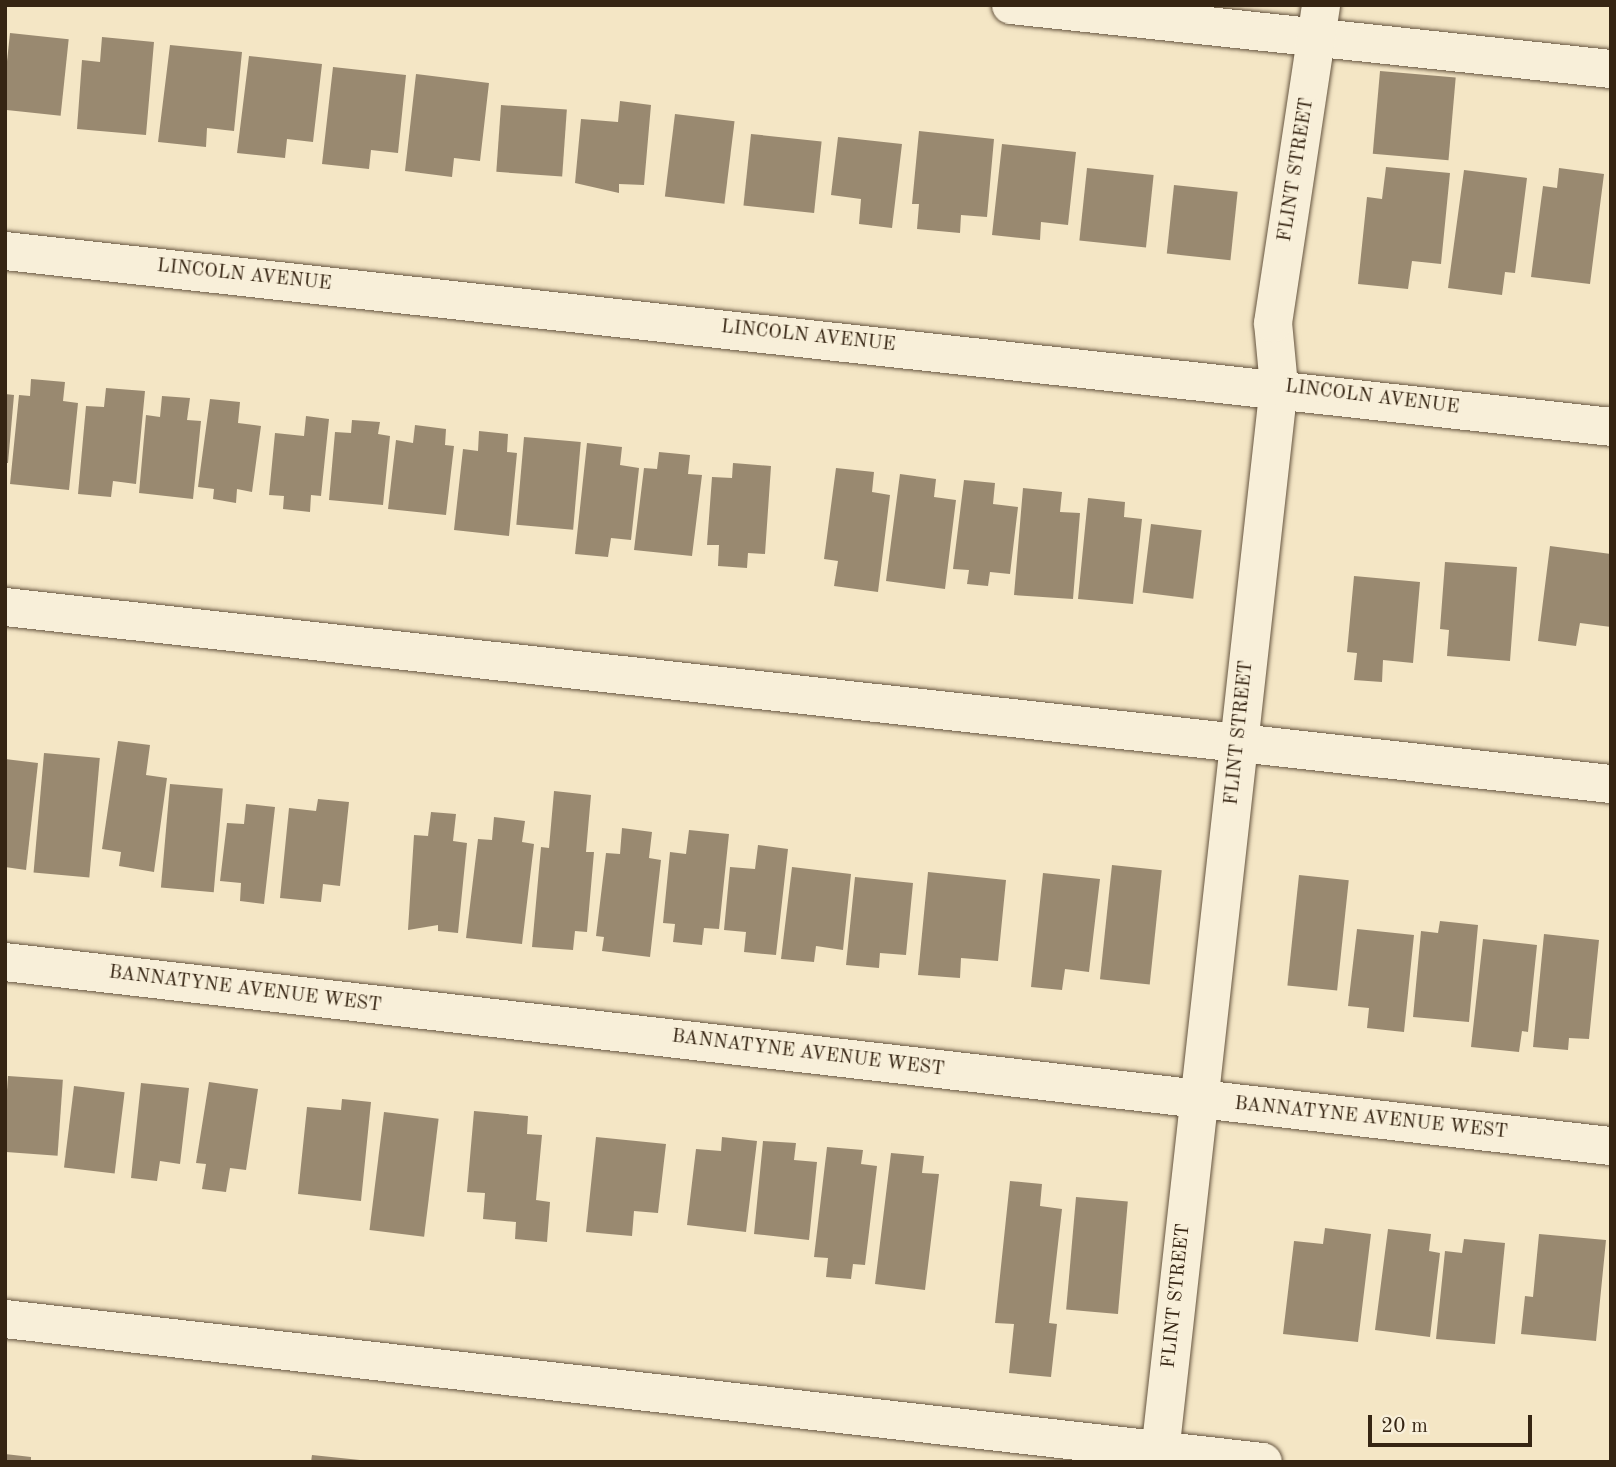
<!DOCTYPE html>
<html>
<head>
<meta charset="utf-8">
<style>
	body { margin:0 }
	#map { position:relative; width:1616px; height:1467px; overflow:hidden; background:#f4e6c5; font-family:"Old Standard TT",serif }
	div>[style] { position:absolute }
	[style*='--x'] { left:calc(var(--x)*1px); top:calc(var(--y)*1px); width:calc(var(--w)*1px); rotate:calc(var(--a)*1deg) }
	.building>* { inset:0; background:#998970; transform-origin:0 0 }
	.roads { filter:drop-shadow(0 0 2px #665540) drop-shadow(0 0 2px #665540) }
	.minor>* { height:38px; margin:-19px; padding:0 19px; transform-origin:19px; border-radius:19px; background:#f8efd9 }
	span { translate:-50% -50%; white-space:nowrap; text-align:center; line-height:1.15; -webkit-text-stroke:5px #f8efd9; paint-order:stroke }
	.street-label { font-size:19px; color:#362513 }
	.frame { position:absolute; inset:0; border:7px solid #362513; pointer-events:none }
	.scale { position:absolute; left:1368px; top:1415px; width:164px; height:32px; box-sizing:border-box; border:4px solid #362513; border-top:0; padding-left:9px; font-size:21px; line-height:24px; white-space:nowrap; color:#362513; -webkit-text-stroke:5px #f8efd9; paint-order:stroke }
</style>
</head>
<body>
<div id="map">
	<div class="building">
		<i style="left:10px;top:33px;width:59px;height:77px;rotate:6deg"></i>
		<i style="clip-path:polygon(102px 37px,154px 42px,146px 135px,77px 129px,82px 60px,100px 62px)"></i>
		<i style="clip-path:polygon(170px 45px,242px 52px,234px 131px,207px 128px,206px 147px,158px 142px)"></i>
		<i style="clip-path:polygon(249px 56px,322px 64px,313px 142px,287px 139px,285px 158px,237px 153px)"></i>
		<i style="clip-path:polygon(333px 67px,406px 75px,398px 153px,371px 150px,369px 169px,322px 164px)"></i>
		<i style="left:1380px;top:71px;width:76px;height:83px;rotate:5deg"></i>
		<i style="clip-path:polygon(416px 74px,489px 83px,480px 161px,454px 158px,452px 177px,405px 171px)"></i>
		<i style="clip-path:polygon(620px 101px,651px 105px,644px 185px,619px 184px,619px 193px,575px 183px,581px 119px,618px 122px)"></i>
		<i style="left:501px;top:105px;width:66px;height:67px;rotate:4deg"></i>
		<i style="left:675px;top:114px;width:60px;height:83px;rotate:7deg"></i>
		<i style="clip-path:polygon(919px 131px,994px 139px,987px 217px,961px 215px,960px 233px,917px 229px,919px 204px,912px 204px)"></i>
		<i style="left:751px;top:134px;width:71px;height:72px;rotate:6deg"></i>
		<i style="clip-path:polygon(838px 137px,902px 144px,892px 228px,859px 224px,861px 199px,831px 195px)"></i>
		<i style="clip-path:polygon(1002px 144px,1076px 152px,1068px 225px,1041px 222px,1040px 240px,992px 235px)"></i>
		<i style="clip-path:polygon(1386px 167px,1450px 173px,1441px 264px,1412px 261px,1408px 289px,1358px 284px,1367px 197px,1382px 199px)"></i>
		<i style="left:1087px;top:168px;width:67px;height:73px;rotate:6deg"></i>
		<i style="clip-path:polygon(1559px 168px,1604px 174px,1590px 284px,1531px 277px,1543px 186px,1557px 188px)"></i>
		<i style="clip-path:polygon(1464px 170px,1527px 178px,1515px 273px,1505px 272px,1502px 295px,1448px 288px)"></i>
		<i style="left:1174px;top:185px;width:64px;height:69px;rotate:6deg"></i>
		<i style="clip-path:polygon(31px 379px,65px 382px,63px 401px,78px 403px,69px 490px,10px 484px,19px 395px,30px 396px)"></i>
		<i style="clip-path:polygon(106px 388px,145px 391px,136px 484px,113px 481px,111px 497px,78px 494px,86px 406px,104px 407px)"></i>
		<i style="clip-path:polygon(5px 394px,14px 395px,8px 463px,5px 463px)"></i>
		<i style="clip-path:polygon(162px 396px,190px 398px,187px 420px,201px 421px,193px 499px,139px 493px,146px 415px,160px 417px)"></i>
		<i style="clip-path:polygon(210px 399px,240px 402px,238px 423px,261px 426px,252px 492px,237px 489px,236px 503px,213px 499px,214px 489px,198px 487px)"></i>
		<i style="clip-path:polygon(306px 416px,329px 419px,321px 496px,311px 495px,310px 512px,283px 509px,284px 496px,269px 495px,275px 433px,304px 436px)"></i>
		<i style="clip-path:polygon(352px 420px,380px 422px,378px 434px,390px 436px,383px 505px,329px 500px,335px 432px,351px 433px)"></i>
		<i style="clip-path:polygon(415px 425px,446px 429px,445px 445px,454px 446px,446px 515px,388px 509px,396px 440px,413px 443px)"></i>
		<i style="clip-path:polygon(479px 431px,508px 434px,507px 452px,517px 453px,509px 536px,454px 530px,463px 449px,478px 451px)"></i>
		<i style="left:524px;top:437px;width:57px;height:88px;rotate:5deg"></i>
		<i style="clip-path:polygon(587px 443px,622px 447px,620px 465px,639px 468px,631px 540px,611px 538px,608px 557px,575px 554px)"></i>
		<i style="clip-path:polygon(659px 452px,690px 455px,688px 474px,702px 475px,692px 556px,634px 550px,644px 468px,657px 469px)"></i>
		<i style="clip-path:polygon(733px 463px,771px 466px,765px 554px,748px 553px,747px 568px,718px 566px,719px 545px,707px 545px,712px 477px,732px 478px)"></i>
		<i style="clip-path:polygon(836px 468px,874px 472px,872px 492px,890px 495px,878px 592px,834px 586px,838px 561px,824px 559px)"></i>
		<i style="clip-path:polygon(900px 474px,936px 479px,934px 497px,956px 500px,945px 589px,886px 581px)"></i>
		<i style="clip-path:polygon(964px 480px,995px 483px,993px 504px,1018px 507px,1010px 574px,990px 572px,988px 586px,967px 584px,969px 570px,953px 569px)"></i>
		<i style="clip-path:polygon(1023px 488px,1062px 492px,1060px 512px,1080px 513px,1073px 599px,1014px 595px)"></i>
		<i style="clip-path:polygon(1088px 498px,1125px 502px,1124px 517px,1142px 519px,1133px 604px,1078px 599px)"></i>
		<i style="left:1151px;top:524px;width:51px;height:69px;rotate:7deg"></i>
		<i style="clip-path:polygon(1550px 546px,1611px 554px,1611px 627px,1580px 623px,1576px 646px,1538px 641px)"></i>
		<i style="clip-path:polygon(1445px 562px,1517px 567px,1510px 661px,1447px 656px,1449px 630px,1440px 629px)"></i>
		<i style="clip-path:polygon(1354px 576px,1420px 582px,1413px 663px,1383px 660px,1382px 682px,1354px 680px,1357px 653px,1347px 652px)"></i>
		<i style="clip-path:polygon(118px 741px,150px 745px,146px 775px,167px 778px,154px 872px,119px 866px,121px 852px,102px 849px)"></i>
		<i style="left:44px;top:753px;width:56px;height:120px;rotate:5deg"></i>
		<i style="clip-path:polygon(5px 759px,38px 763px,26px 870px,5px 867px)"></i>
		<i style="left:170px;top:784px;width:53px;height:104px;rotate:5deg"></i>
		<i style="clip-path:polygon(554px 791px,591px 795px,586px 852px,594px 852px,587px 932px,575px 931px,573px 950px,532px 947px,541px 847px,549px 848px)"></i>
		<i style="clip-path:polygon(318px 799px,349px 802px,340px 886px,323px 884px,321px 902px,280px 898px,289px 808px,316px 811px)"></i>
		<i style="clip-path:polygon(246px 804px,275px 807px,264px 904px,240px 901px,241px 883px,220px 881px,227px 823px,244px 824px)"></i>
		<i style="clip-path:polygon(431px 812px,456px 814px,453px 841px,467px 843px,458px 933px,438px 931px,438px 925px,408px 930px,414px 835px,428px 836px)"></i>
		<i style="clip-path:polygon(494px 817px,525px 821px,522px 842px,534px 844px,522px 944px,466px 938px,478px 839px,492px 840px)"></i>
		<i style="clip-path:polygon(622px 828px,652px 832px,649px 858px,661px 860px,650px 957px,602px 951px,604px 937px,596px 936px,606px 853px,620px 854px)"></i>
		<i style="clip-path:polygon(689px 830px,729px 834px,719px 929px,704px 928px,702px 945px,673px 942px,675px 924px,663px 923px,670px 852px,686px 854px)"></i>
		<i style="clip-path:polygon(758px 845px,788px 849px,776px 955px,744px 952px,746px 932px,724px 930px,730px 867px,755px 869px)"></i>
		<i style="left:1112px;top:865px;width:50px;height:115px;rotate:6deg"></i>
		<i style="clip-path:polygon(792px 867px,851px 874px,843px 950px,816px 946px,814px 962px,781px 959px)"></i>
		<i style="clip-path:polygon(928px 872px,1006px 880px,998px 961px,961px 958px,960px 978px,918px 975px)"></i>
		<i style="clip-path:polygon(1043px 873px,1100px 879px,1089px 972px,1065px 969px,1062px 990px,1031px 987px)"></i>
		<i style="left:1299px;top:875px;width:50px;height:111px;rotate:6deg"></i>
		<i style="clip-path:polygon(855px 877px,913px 883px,906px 955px,880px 953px,879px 968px,846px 965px)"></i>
		<i style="clip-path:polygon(1440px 921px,1478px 925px,1469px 1022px,1413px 1017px,1421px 931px,1438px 933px)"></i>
		<i style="clip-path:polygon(1357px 929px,1414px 935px,1404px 1032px,1367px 1028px,1369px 1008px,1348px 1006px)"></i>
		<i style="clip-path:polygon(1544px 934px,1599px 940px,1589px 1039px,1569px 1038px,1568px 1050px,1533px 1047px)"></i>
		<i style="clip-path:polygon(1483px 939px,1537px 945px,1528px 1032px,1522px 1031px,1519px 1052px,1471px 1047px)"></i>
		<i style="left:8px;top:1076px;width:55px;height:76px;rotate:4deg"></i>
		<i style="clip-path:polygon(209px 1082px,258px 1089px,246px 1170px,230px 1168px,226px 1192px,202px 1189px,206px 1164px,196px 1163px)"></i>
		<i style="clip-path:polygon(141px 1083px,189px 1088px,180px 1164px,160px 1161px,157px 1181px,131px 1178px)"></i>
		<i style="left:74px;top:1086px;width:51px;height:82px;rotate:7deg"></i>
		<i style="clip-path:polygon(342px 1099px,371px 1102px,361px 1201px,298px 1194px,307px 1107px,341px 1110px)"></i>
		<i style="clip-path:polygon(474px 1111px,528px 1116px,527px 1134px,542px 1135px,536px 1200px,550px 1202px,547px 1242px,515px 1239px,516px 1222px,483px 1219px,485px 1193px,467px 1192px)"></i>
		<i style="left:384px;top:1112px;width:55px;height:119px;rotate:7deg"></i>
		<i style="clip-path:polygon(596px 1137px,666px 1144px,658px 1213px,634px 1211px,632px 1236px,586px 1232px)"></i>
		<i style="clip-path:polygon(722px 1137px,757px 1141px,746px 1232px,687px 1225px,696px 1149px,721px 1151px)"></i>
		<i style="clip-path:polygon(763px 1141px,796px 1143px,794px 1160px,817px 1162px,809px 1240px,754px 1234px)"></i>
		<i style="clip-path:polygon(827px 1147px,863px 1150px,861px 1164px,877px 1166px,865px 1265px,853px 1264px,851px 1279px,826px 1277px,828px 1258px,814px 1257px)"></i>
		<i style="clip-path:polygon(891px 1153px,924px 1156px,922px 1173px,939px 1174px,925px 1290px,875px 1284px)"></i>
		<i style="clip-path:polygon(1010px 1181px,1042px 1184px,1040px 1206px,1062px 1209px,1049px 1323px,1057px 1324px,1051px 1377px,1009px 1373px,1014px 1324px,995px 1323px)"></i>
		<i style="left:1076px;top:1197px;width:52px;height:113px;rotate:5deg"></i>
		<i style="clip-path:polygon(1325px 1228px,1371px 1234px,1358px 1342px,1283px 1334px,1294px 1241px,1323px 1244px)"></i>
		<i style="clip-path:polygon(1388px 1229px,1431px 1234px,1429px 1251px,1440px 1253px,1430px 1337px,1375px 1330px)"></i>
		<i style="clip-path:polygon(1539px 1234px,1606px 1240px,1596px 1341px,1521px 1334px,1525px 1296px,1533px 1297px)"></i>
		<i style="clip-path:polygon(1464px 1239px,1505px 1243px,1495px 1344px,1436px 1339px,1445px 1251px,1462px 1253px)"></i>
		<i style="clip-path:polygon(5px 1454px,31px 1457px,31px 1462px,5px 1462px)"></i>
		<i style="clip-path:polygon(312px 1455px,360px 1460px,360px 1462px,311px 1462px)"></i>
	</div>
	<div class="roads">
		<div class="minor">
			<i style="--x:1011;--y:5;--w:603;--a:6.09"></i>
			<i style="--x:5;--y:251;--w:1616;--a:6.25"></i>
			<i style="--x:5;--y:607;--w:1616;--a:6.29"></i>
			<i style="--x:5;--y:962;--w:1617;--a:6.54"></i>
			<i style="--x:5;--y:1319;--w:1266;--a:6.49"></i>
			<i style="--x:1159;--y:1462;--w:1083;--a:-83.64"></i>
			<i style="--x:1279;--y:386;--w:63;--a:-95.4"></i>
			<i style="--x:1273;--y:323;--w:322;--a:-81.4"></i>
		</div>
	</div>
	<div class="street-label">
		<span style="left:1297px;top:170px;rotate:-81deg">FLINT STREET</span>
		<span style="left:244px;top:276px;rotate:6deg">LINCOLN AVENUE</span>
		<span style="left:808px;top:337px;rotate:6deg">LINCOLN AVENUE</span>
		<span style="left:1372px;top:398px;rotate:7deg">LINCOLN AVENUE</span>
		<span style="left:1240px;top:733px;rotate:-84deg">FLINT STREET</span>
		<span style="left:245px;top:990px;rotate:7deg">BANNATYNE AVENUE WEST</span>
		<span style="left:808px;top:1054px;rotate:7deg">BANNATYNE AVENUE WEST</span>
		<span style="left:1371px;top:1119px;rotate:6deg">BANNATYNE AVENUE WEST</span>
		<span style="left:1177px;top:1296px;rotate:-84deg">FLINT STREET</span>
	</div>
	<div class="frame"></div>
	<div class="scale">20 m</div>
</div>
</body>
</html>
